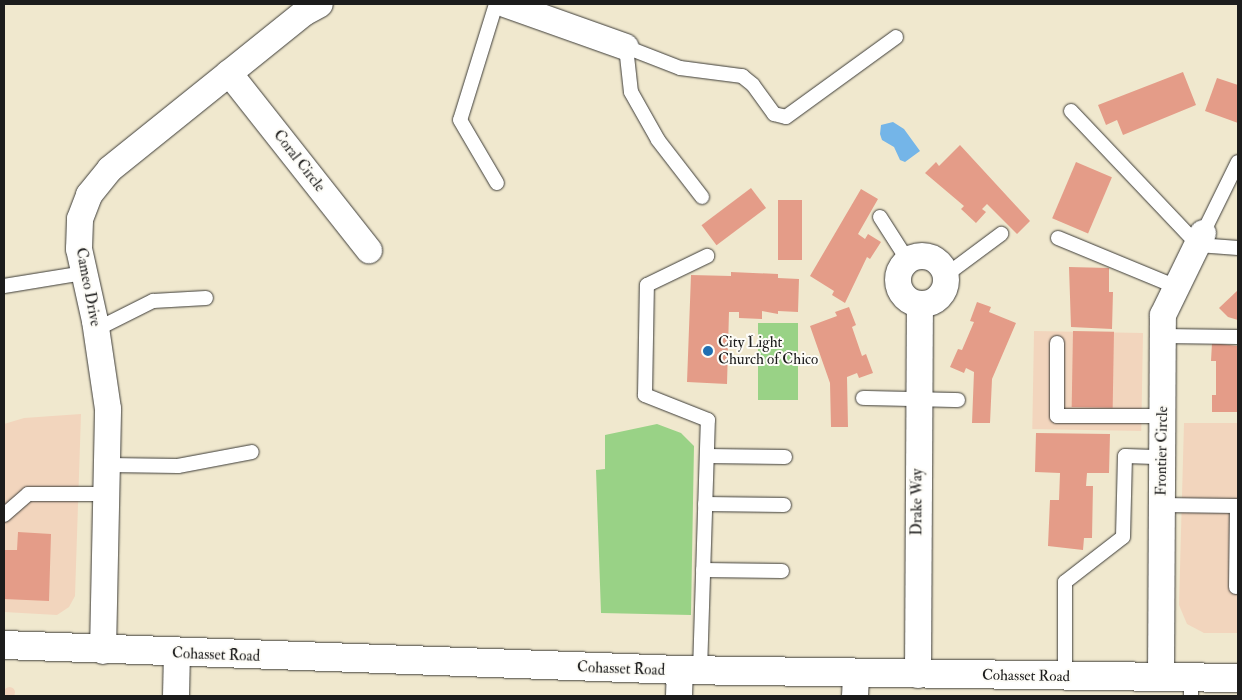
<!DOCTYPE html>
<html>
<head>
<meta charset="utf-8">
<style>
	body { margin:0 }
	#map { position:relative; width:1242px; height:700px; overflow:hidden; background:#f0e8ce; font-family:"IM FELL Double Pica",serif }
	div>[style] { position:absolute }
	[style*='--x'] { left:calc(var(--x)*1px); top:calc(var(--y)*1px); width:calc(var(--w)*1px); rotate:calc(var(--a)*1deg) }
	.built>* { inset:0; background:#f2d5bd; transform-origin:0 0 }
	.round { border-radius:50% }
	.green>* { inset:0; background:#99d286; transform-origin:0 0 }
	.water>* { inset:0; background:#74b5e8 }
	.building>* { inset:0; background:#e49c88; transform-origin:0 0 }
	.roads { filter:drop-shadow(0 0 1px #3c3b37) drop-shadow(0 0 1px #3c3b37) }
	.lane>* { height:14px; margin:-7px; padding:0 7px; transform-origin:7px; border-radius:7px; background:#fff }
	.street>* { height:26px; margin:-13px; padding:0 13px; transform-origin:13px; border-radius:13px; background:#fff }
	.street>.ring { margin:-13px; padding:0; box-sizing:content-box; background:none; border:26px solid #fff; border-radius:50% }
	.secondary>* { height:28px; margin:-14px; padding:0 14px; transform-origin:14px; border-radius:14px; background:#fff }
	.dots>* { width:14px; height:14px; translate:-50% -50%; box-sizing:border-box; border:2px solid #fdfcf7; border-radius:50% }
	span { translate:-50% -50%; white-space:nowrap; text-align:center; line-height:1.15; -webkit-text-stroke:4px #fdfcf7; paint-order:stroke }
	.street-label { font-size:15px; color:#1c1c1c }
	.poi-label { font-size:15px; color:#1c1c1c }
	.left { translate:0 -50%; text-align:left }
	.frame { position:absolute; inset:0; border:5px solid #1c1c1c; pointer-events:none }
</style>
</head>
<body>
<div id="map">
	<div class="built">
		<i style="left:1034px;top:331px;width:109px;height:98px;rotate:1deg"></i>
		<i style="clip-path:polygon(81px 414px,75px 596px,69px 607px,57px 615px,4px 612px,4px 424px,24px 418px)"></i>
		<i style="clip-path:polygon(1184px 423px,1238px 423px,1238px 633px,1204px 633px,1187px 624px,1179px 605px)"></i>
		<i class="round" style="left:3.5px;top:686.5px;width:11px;height:11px"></i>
	</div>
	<div class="green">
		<i style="left:758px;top:323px;width:40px;height:77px"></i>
		<i style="clip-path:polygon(657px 424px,681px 433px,694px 446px,691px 615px,601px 613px,596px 470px,605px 469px,605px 435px)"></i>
	</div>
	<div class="water">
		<i style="clip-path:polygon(893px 122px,904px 129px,920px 151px,905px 162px,900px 160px,894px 147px,882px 140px,880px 134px,881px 125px)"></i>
	</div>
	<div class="building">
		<i style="clip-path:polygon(1183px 72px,1196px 105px,1123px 135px,1117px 120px,1106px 125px,1098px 105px)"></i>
		<i style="clip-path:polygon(1217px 78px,1238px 85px,1238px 123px,1205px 111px)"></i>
		<i style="clip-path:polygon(960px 145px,1030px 221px,1017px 234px,987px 204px,982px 209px,986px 212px,976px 223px,961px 209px,964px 206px,925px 173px,936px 162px,939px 166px)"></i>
		<i style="left:1076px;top:162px;width:39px;height:61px;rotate:23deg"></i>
		<i style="left:751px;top:188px;width:25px;height:62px;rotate:53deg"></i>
		<i style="clip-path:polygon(861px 189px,878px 199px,858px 234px,865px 239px,868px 234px,881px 242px,870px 259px,867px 257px,845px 303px,832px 295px,834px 291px,810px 276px)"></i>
		<i style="left:778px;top:200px;width:24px;height:60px"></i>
		<i style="clip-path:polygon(1069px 267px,1109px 268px,1109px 292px,1113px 292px,1112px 329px,1071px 327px)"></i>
		<i style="clip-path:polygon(731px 272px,778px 274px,778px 278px,799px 279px,798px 312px,778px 311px,778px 314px,762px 311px,762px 319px,739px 318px,739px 312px,729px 312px,727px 384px,687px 382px,691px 275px,731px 276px)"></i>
		<i style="clip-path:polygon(1238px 290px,1238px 320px,1228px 317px,1219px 308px)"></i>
		<i style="clip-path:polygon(977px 302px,991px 307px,989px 312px,1016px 323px,992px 379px,990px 423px,972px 423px,974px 372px,966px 368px,964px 373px,950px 367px,958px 349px,962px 350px,974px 322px,970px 321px)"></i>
		<i style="clip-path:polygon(849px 307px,856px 325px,852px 327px,862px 356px,866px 354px,873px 373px,859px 378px,857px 373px,847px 377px,848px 427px,831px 427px,830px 383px,810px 326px,837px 316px,835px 312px)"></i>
		<i style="left:1073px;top:331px;width:41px;height:76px;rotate:1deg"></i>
		<i style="clip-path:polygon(1212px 343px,1238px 346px,1238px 412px,1212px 412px,1212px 395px,1216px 395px,1216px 361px,1211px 361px)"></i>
		<i style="clip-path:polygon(1036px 433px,1110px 434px,1109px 473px,1087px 473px,1086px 486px,1093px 486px,1092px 538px,1084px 538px,1083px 550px,1048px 546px,1050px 500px,1059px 500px,1060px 473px,1035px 472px)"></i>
		<i style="clip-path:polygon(18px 532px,51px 534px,49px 601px,4px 599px,4px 550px,17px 550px)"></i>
	</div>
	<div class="roads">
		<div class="lane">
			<i style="--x:496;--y:4;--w:121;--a:107.2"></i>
			<i style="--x:460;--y:120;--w:73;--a:59.6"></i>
			<i style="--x:626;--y:47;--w:58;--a:21.3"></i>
			<i style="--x:680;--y:68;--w:63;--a:7.4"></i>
			<i style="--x:742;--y:76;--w:14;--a:39"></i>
			<i style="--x:753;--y:85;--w:36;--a:54"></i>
			<i style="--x:774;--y:114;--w:12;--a:14"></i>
			<i style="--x:786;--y:117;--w:136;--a:-36"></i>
			<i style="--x:626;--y:47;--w:45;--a:83.7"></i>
			<i style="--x:631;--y:92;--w:55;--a:60.6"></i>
			<i style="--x:658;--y:140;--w:72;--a:52.3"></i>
			<i style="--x:1071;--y:111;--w:185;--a:46.5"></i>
			<i style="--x:1198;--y:245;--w:40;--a:4.3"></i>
			<i style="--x:880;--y:217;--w:52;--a:57.5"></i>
			<i style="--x:1203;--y:233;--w:79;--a:-63.8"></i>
			<i style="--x:1058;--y:238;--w:129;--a:22.4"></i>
			<i style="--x:946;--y:275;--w:69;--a:-36.7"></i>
			<i style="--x:4;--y:286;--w:80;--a:-9.3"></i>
			<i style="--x:97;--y:329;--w:63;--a:-26.6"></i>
			<i style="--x:153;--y:301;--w:53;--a:-3.2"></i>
			<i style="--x:1163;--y:336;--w:75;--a:0.8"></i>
			<i style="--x:1057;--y:343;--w:73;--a:90"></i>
			<i style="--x:1057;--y:416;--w:105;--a:0"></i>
			<i style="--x:863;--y:398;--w:95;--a:1.2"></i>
			<i style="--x:707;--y:456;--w:78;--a:0.7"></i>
			<i style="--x:109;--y:465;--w:69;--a:0.8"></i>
			<i style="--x:178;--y:466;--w:75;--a:-10.7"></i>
			<i style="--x:705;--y:504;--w:79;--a:0.7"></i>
			<i style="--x:1162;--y:505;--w:75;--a:0.8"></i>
			<i style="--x:1237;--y:506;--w:81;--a:90.7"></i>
			<i style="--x:4;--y:515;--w:32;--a:-41"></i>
			<i style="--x:28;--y:494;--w:80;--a:0"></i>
			<i style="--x:703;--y:570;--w:79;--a:0.7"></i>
			<i style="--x:700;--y:671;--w:251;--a:-88.2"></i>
			<i style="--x:708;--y:420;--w:68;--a:-158.4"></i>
			<i style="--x:645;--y:395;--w:110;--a:-89"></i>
			<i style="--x:647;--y:285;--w:67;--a:-25.8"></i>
			<i style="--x:1065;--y:676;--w:94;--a:-90"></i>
			<i style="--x:1065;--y:582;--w:73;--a:-37.8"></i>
			<i style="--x:1123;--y:537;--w:81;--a:-88.6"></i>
			<i style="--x:1125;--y:456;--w:37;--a:2"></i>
			<i style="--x:1191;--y:696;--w:18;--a:-90"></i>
		</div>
		<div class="street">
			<i style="--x:505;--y:4;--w:128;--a:19.6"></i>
			<i style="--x:229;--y:73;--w:226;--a:51.7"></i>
			<i class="ring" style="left:898px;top:256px;width:22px;height:22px"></i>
			<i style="--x:103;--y:651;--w:242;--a:-88.8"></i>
			<i style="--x:108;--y:409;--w:89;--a:-98.4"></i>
			<i style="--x:95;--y:321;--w:74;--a:-102.5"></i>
			<i style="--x:79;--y:249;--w:30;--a:-88"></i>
			<i style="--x:80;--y:219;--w:26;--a:-69"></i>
			<i style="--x:89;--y:195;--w:33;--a:-51"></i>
			<i style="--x:110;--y:169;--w:249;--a:-38.8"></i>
			<i style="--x:304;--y:13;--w:18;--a:-29"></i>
			<i style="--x:918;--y:675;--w:371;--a:-89.7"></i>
			<i style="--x:1161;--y:678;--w:363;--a:-89.7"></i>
			<i style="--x:1163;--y:315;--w:91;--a:-64"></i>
			<i style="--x:176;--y:696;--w:43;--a:-88.7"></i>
			<i style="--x:679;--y:696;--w:26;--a:-88"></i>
			<i style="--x:855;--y:696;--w:21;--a:-87"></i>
		</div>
		<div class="secondary">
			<i style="--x:4;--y:645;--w:676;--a:2.12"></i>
			<i style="--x:680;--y:670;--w:558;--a:0.82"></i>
		</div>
	</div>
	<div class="dots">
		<i style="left:708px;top:351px;background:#1f6fb2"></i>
	</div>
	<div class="street-label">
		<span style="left:299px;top:161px;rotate:52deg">Coral Circle</span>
		<span style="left:88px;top:287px;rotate:79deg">Cameo Drive</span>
		<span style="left:1162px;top:451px;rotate:-89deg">Frontier Circle</span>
		<span style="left:917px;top:502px;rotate:-90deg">Drake Way</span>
		<span style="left:216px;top:655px;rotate:2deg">Cohasset Road</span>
		<span style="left:621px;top:669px;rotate:2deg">Cohasset Road</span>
		<span style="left:1026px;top:676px;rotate:1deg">Cohasset Road</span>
	</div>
	<div class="poi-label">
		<span class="left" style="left:718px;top:351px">City Light<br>Church of Chico</span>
	</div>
	<div class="frame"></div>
</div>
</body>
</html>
